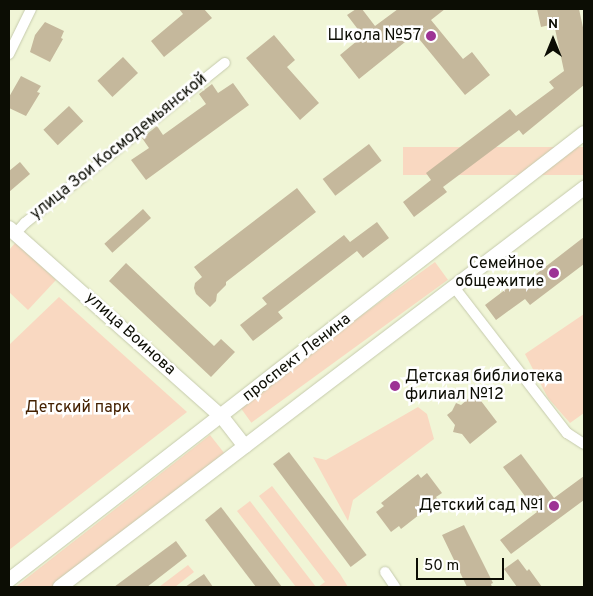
<!DOCTYPE html>
<html>
<head>
<meta charset="utf-8">
<style>
	body { margin:0 }
	#map { position:relative; width:593px; height:596px; overflow:hidden; background:#f0f5d6; font-family:Overpass,sans-serif }
	div>[style] { position:absolute }
	[style*='--x'] { left:calc(var(--x)*1px); top:calc(var(--y)*1px); width:calc(var(--w)*1px); rotate:calc(var(--a)*1deg) }
	.green>* { inset:0; background:#f9d8c1; transform-origin:0 0 }
	.building>* { inset:0; background:#c5b89c; transform-origin:0 0 }
	.roads { filter:drop-shadow(0 0 1px #c6cbad) drop-shadow(0 0 1px #c6cbad) }
	.street>* { height:10px; margin:-5px; padding:0 5px; transform-origin:5px; border-radius:5px; background:#fff }
	.secondary>* { height:14px; margin:-7px; padding:0 7px; transform-origin:7px; border-radius:7px; background:#fff }
	.dots>* { width:14px; height:14px; translate:-50% -50%; box-sizing:border-box; border:2px solid #fff; border-radius:50% }
	span { translate:-50% -50%; white-space:nowrap; text-align:center; line-height:1.15; -webkit-text-stroke:5px #fff; paint-order:stroke }
	.poi-label { font-size:16px; color:#0c0d04 }
	.right { translate:-100% -50%; text-align:right }
	.left { translate:0 -50%; text-align:left }
	.street-label { font-size:16px; color:#0c0d04 }
	.park-label { font-size:16px; color:#432000 }
	.frame { position:absolute; inset:0; border:10px solid #0c0d04; pointer-events:none }
	.north { position:absolute; left:528px; top:15px; width:50px; height:50px; -webkit-text-stroke:4px #fff; paint-order:stroke; rotate:0deg; font-size:14px; font-weight:700; line-height:20px; text-align:center; color:#0c0d04 }
	.north::after { content:''; display:block; margin:auto; width:18px; height:22px; background:#0c0d04; clip-path:polygon(50% 0,100% 100%,50% 72%,0 100%) }
	.scale { position:absolute; left:416px; top:558px; width:88px; height:22px; box-sizing:border-box; border:2px solid #0c0d04; border-top:0; padding-left:6px; font-size:15px; line-height:18px; white-space:nowrap; color:#0c0d04; -webkit-text-stroke:4px #fff; paint-order:stroke }
</style>
</head>
<body>
<div id="map">
	<div class="green">
		<i style="left:584px;top:147px;width:28px;height:181px;rotate:90deg"></i>
		<i style="clip-path:polygon(16px 242px,56px 280px,28px 310px,9px 292px,9px 250px)"></i>
		<i style="left:435px;top:262px;width:22px;height:243px;rotate:54deg"></i>
		<i style="clip-path:polygon(59px 297px,187px 412px,9px 550px,9px 345px)"></i>
		<i style="clip-path:polygon(584px 314px,584px 413px,570px 423px,548px 398px,525px 354px)"></i>
		<i style="clip-path:polygon(418px 407px,427px 414px,434px 439px,353px 500px,348px 521px,313px 457px,326px 460px)"></i>
		<i style="left:210px;top:435px;width:23px;height:249px;rotate:52deg"></i>
		<i style="clip-path:polygon(272px 486px,340px 574px,348px 587px,318px 587px,325px 582px,259px 496px)"></i>
		<i style="clip-path:polygon(250px 501px,316px 587px,296px 587px,237px 511px)"></i>
		<i style="clip-path:polygon(188px 565px,194px 572px,175px 587px,159px 587px)"></i>
	</div>
	<div class="building">
		<i style="clip-path:polygon(179px 9px,204px 9px,212px 18px,164px 57px,151px 41px,183px 14px)"></i>
		<i style="clip-path:polygon(356px 9px,362px 9px,375px 26px,398px 9px,445px 9px,431px 20px,463px 59px,472px 52px,490px 75px,465px 95px,415px 34px,359px 79px,340px 55px,363px 36px,347px 15px)"></i>
		<i style="clip-path:polygon(537px 9px,579px 9px,584px 32px,584px 85px,523px 135px,519px 130px,443px 187px,447px 192px,414px 217px,403px 202px,431px 180px,426px 173px,510px 109px,516px 116px,554px 88px,549px 82px,564px 71px,554px 24px,541px 27px)"></i>
		<i style="clip-path:polygon(45px 22px,64px 31px,61px 38px,63px 39px,50px 62px,30px 52px,35px 35px)"></i>
		<i style="clip-path:polygon(274px 35px,295px 60px,287px 67px,319px 103px,300px 120px,246px 58px)"></i>
		<i style="left:123px;top:57px;width:22px;height:35px;rotate:47deg"></i>
		<i style="clip-path:polygon(21px 76px,41px 86px,37px 92px,40px 93px,26px 116px,9px 108px,9px 97px)"></i>
		<i style="clip-path:polygon(233px 83px,249px 105px,146px 180px,131px 160px,149px 148px,142px 138px,157px 126px,163px 135px,206px 104px,199px 94px,212px 84px,218px 93px)"></i>
		<i style="left:69px;top:106px;width:21px;height:35px;rotate:47deg"></i>
		<i style="left:369px;top:144px;width:21px;height:58px;rotate:53deg"></i>
		<i style="clip-path:polygon(20px 162px,30px 174px,9px 192px,9px 171px)"></i>
		<i style="clip-path:polygon(297px 188px,316px 212px,226px 282px,226px 285px,217px 294px,216px 301px,210px 307px,196px 294px,194px 288px,195px 283px,202px 277px,194px 267px)"></i>
		<i style="left:143px;top:209px;width:12px;height:52px;rotate:48deg"></i>
		<i style="clip-path:polygon(377px 222px,389px 238px,363px 258px,357px 251px,278px 312px,283px 318px,253px 341px,240px 325px,267px 304px,262px 298px,344px 235px,350px 242px)"></i>
		<i style="clip-path:polygon(584px 237px,584px 264px,530px 305px,525px 299px,496px 320px,485px 305px,514px 283px,518px 288px)"></i>
		<i style="clip-path:polygon(126px 263px,214px 346px,221px 339px,235px 352px,211px 377px,109px 281px)"></i>
		<i style="clip-path:polygon(475px 393px,497px 422px,470px 444px,462px 434px,453px 432px,455px 425px,447px 415px,452px 411px,456px 403px,461px 405px)"></i>
		<i style="left:289px;top:452px;width:129px;height:20px;rotate:53deg"></i>
		<i style="clip-path:polygon(521px 454px,554px 498px,584px 476px,584px 500px,511px 554px,500px 540px,537px 512px,503px 467px)"></i>
		<i style="clip-path:polygon(427px 473px,442px 493px,436px 497px,438px 500px,401px 529px,399px 526px,391px 532px,376px 512px,384px 506px,381px 503px,418px 474px,421px 478px)"></i>
		<i style="clip-path:polygon(221px 507px,282px 587px,256px 587px,205px 520px)"></i>
		<i style="clip-path:polygon(464px 525px,493px 583px,491px 584px,492px 587px,467px 587px,442px 535px)"></i>
		<i style="clip-path:polygon(176px 541px,187px 556px,147px 587px,114px 587px)"></i>
		<i style="clip-path:polygon(518px 559px,527px 571px,529px 569px,542px 587px,517px 587px,504px 569px)"></i>
		<i style="clip-path:polygon(204px 574px,213px 587px,185px 587px)"></i>
	</div>
	<div class="roads">
		<div class="street">
			<i style="--x:9;--y:54;--w:50;--a:-63.9"></i>
			<i style="--x:15;--y:234;--w:15;--a:-48"></i>
			<i style="--x:25;--y:223;--w:256;--a:-38.7"></i>
			<i style="--x:454;--y:287;--w:185;--a:52.3"></i>
			<i style="--x:567;--y:433;--w:20;--a:33"></i>
			<i style="--x:385;--y:572;--w:18;--a:56"></i>
		</div>
		<div class="secondary">
			<i style="--x:9;--y:228;--w:285;--a:41.6"></i>
			<i style="--x:222;--y:417;--w:37;--a:52"></i>
			<i style="--x:9;--y:580;--w:728;--a:-37.86"></i>
			<i style="--x:60;--y:587;--w:659;--a:-37.29"></i>
		</div>
	</div>
	<div class="dots">
		<i style="left:431px;top:36px;background:#9d3395"></i>
		<i style="left:554px;top:273px;background:#9d3395"></i>
		<i style="left:395px;top:386px;background:#9d3395"></i>
		<i style="left:554px;top:506px;background:#9d3395"></i>
	</div>
	<div class="poi-label">
		<span class="right" style="left:421px;top:36px">Школа №57</span>
		<span class="right" style="left:544px;top:273px">Семейное<br>общежитие</span>
		<span class="left" style="left:405px;top:386px">Детская библиотека<br>филиал №12</span>
		<span class="right" style="left:544px;top:506px">Детский сад №1</span>
	</div>
	<div class="street-label">
		<span style="left:119px;top:147px;rotate:-39deg">улица Зои Космодемьянской</span>
		<span style="left:130px;top:334px;rotate:42deg">улица Воинова</span>
		<span style="left:297px;top:358px;rotate:-38deg">проспект Ленина</span>
	</div>
	<div class="park-label">
		<span style="left:78px;top:408px">Детский парк</span>
	</div>
	<div class="frame"></div>
	<div class="north">N</div>
	<div class="scale">50 m</div>
</div>
</body>
</html>
